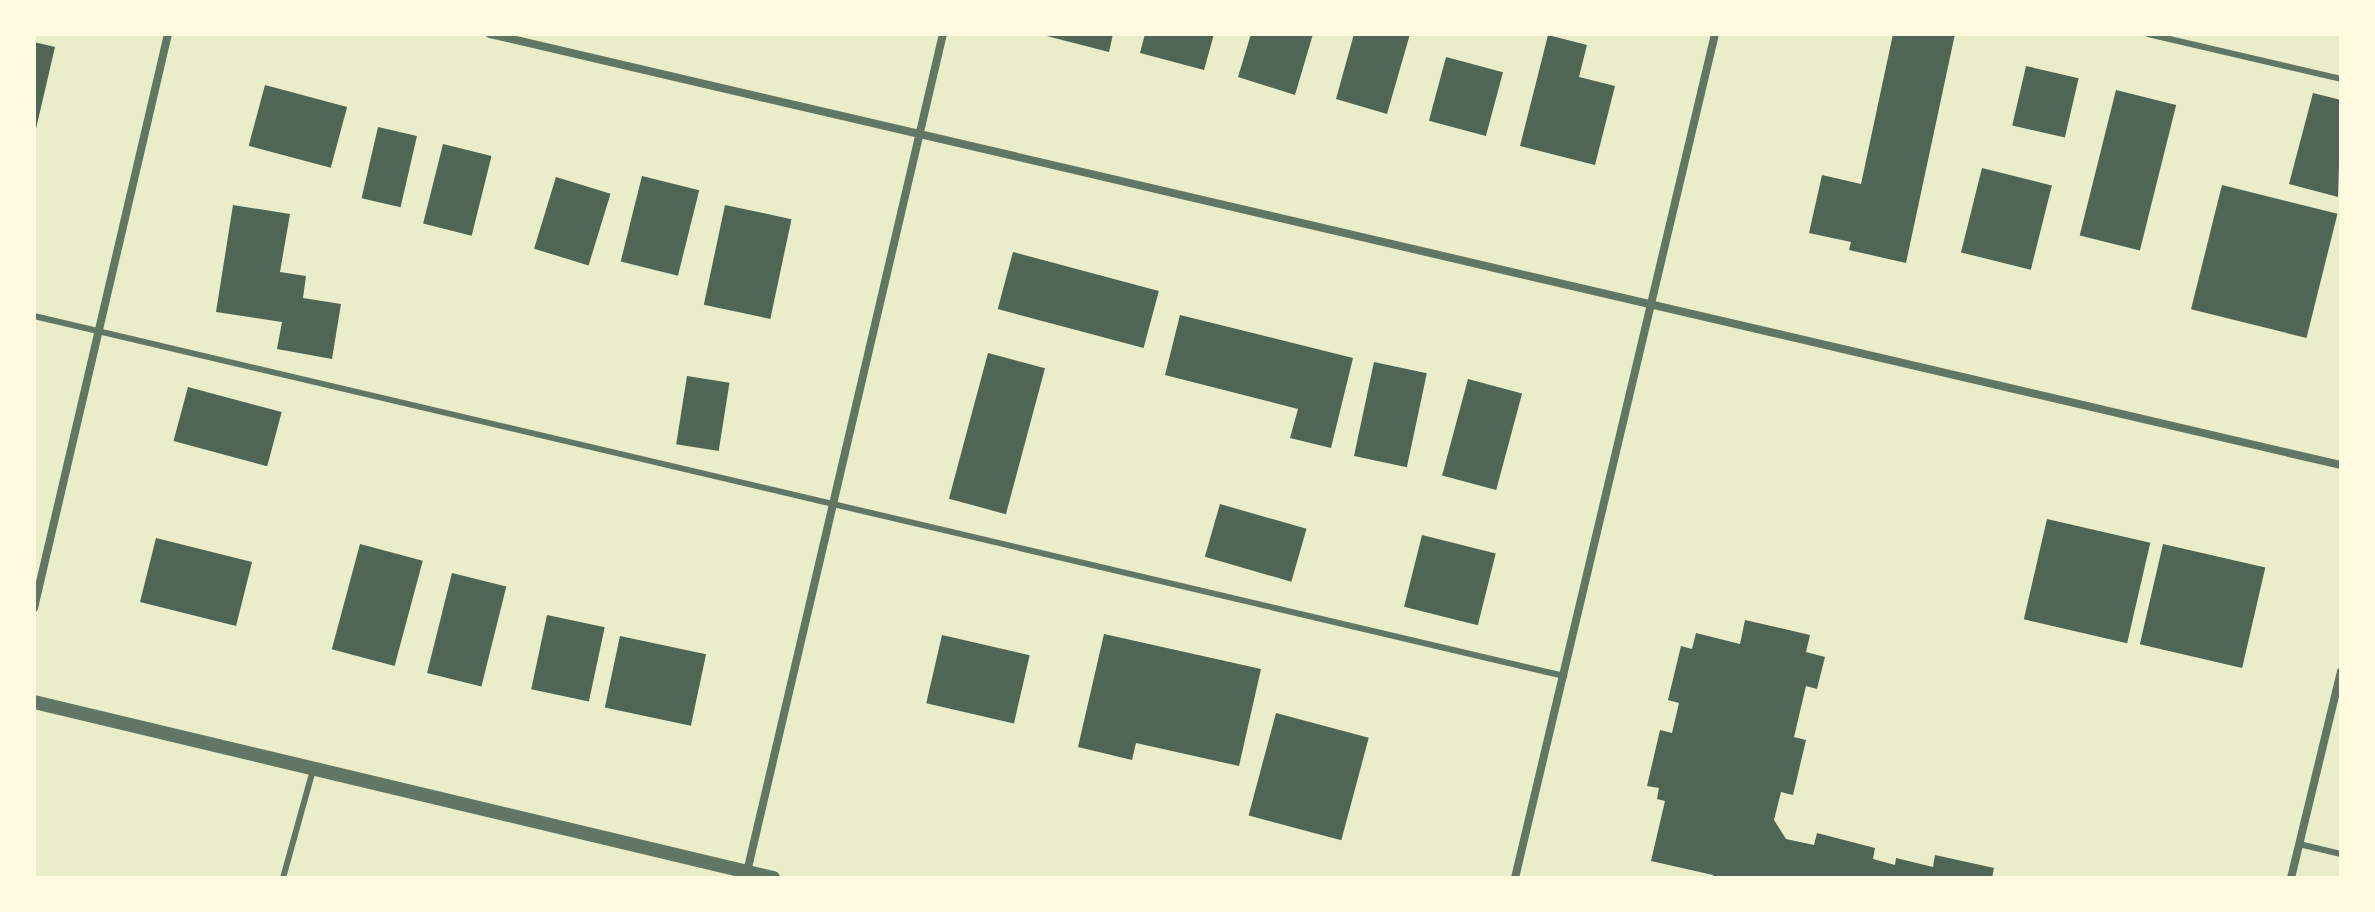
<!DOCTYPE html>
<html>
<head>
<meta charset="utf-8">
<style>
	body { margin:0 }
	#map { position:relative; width:2375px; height:912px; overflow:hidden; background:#e9edc9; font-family:Lora,serif }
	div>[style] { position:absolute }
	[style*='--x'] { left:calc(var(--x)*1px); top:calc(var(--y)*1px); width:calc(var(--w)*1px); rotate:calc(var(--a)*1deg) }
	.building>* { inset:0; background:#4f6655; transform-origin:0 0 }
	.service>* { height:6px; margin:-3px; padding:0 3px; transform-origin:3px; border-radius:3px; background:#617663 }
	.minor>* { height:8px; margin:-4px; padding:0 4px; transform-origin:4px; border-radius:4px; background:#617663 }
	.tertiary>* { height:14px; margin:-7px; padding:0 7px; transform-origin:7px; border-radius:7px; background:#617663 }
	span { translate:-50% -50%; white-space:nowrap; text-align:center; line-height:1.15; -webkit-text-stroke:6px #fefae0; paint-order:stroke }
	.frame { position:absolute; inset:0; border:36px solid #fefae0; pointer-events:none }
</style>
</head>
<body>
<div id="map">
	<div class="building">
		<i style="clip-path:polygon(1039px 34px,1113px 34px,1109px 52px)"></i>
		<i style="clip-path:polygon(1145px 34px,1214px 34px,1204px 70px,1140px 53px)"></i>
		<i style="clip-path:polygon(1251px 34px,1313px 34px,1295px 95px,1238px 77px)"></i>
		<i style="clip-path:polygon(1354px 34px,1410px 34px,1387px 114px,1336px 99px)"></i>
		<i style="clip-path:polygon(1893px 34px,1955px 34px,1906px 263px,1849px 250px,1851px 242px,1809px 233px,1822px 175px,1861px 184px)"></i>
		<i style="clip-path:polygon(1548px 35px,1587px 45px,1579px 77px,1615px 86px,1595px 165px,1520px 146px)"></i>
		<i style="clip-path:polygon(34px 42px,55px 47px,35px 133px,34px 132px)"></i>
		<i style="left:1446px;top:57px;width:59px;height:66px;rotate:15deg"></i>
		<i style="left:2026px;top:66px;width:54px;height:61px;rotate:13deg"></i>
		<i style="left:265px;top:85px;width:85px;height:63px;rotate:15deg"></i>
		<i style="left:2116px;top:90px;width:62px;height:150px;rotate:14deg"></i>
		<i style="clip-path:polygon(2313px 93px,2341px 100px,2338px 197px,2289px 184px)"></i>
		<i style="left:378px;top:127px;width:40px;height:73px;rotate:13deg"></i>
		<i style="left:443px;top:144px;width:50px;height:82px;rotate:14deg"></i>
		<i style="left:1982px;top:168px;width:72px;height:87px;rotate:14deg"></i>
		<i style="left:642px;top:176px;width:59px;height:88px;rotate:14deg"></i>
		<i style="left:556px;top:177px;width:57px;height:75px;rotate:17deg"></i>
		<i style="left:2222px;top:185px;width:119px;height:128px;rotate:14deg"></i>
		<i style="clip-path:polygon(233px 205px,290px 214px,280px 272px,306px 276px,303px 298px,341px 304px,332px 359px,277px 349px,282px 322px,216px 312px)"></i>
		<i style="left:725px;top:205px;width:68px;height:102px;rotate:12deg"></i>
		<i style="left:1013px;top:252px;width:151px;height:59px;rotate:15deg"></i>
		<i style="clip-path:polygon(1180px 315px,1353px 358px,1331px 448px,1290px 438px,1298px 409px,1165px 375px)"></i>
		<i style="left:988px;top:353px;width:59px;height:151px;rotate:15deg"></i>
		<i style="left:1374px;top:362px;width:54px;height:96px;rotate:12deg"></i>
		<i style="left:687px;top:376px;width:43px;height:69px;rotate:9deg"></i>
		<i style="left:1468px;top:379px;width:56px;height:100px;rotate:15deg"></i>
		<i style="left:188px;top:387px;width:97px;height:56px;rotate:15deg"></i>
		<i style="left:1220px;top:504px;width:90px;height:55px;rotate:16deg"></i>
		<i style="left:2047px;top:519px;width:106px;height:103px;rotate:13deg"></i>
		<i style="left:1422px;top:535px;width:76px;height:74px;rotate:14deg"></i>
		<i style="left:156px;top:538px;width:99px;height:66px;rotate:14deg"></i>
		<i style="left:360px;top:544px;width:65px;height:109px;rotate:15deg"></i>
		<i style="left:2163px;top:544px;width:105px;height:103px;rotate:13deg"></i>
		<i style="left:452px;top:573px;width:56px;height:103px;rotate:14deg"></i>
		<i style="left:547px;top:615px;width:59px;height:76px;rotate:12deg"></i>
		<i style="clip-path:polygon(1745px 620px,1810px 635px,1806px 652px,1825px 657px,1817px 689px,1806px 686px,1794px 737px,1806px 740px,1793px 795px,1781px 792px,1774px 820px,1786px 839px,1814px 845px,1817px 833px,1875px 848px,1873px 859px,1895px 865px,1896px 858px,1933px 867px,1935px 855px,1994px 868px,1992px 878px,1713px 878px,1713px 875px,1651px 861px,1665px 801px,1657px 799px,1659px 788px,1647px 786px,1660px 730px,1672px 733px,1679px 703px,1668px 700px,1681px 646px,1692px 649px,1696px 633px,1740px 644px)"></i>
		<i style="clip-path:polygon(1104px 634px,1261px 669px,1239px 766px,1136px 743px,1132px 760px,1078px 747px)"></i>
		<i style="left:942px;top:635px;width:90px;height:70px;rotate:13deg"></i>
		<i style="left:620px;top:636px;width:88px;height:73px;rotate:12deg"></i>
		<i style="left:1276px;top:713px;width:96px;height:106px;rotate:15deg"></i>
	</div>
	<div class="service">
		<i style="--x:2148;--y:34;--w:198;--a:13.1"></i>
		<i style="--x:34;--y:316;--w:1572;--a:13.24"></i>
		<i style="--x:2299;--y:844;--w:43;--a:13.4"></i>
		<i style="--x:283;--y:878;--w:112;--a:-74.5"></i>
	</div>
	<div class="minor">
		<i style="--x:490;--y:34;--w:1901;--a:13.11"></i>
		<i style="--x:34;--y:608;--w:589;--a:-76.86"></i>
		<i style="--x:747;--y:872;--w:861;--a:-76.84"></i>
		<i style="--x:1515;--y:878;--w:867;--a:-76.67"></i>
		<i style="--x:2291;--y:878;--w:212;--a:-76.4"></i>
	</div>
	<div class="tertiary">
		<i style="--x:34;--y:702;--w:760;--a:13.4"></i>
	</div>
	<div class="frame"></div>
</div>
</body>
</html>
